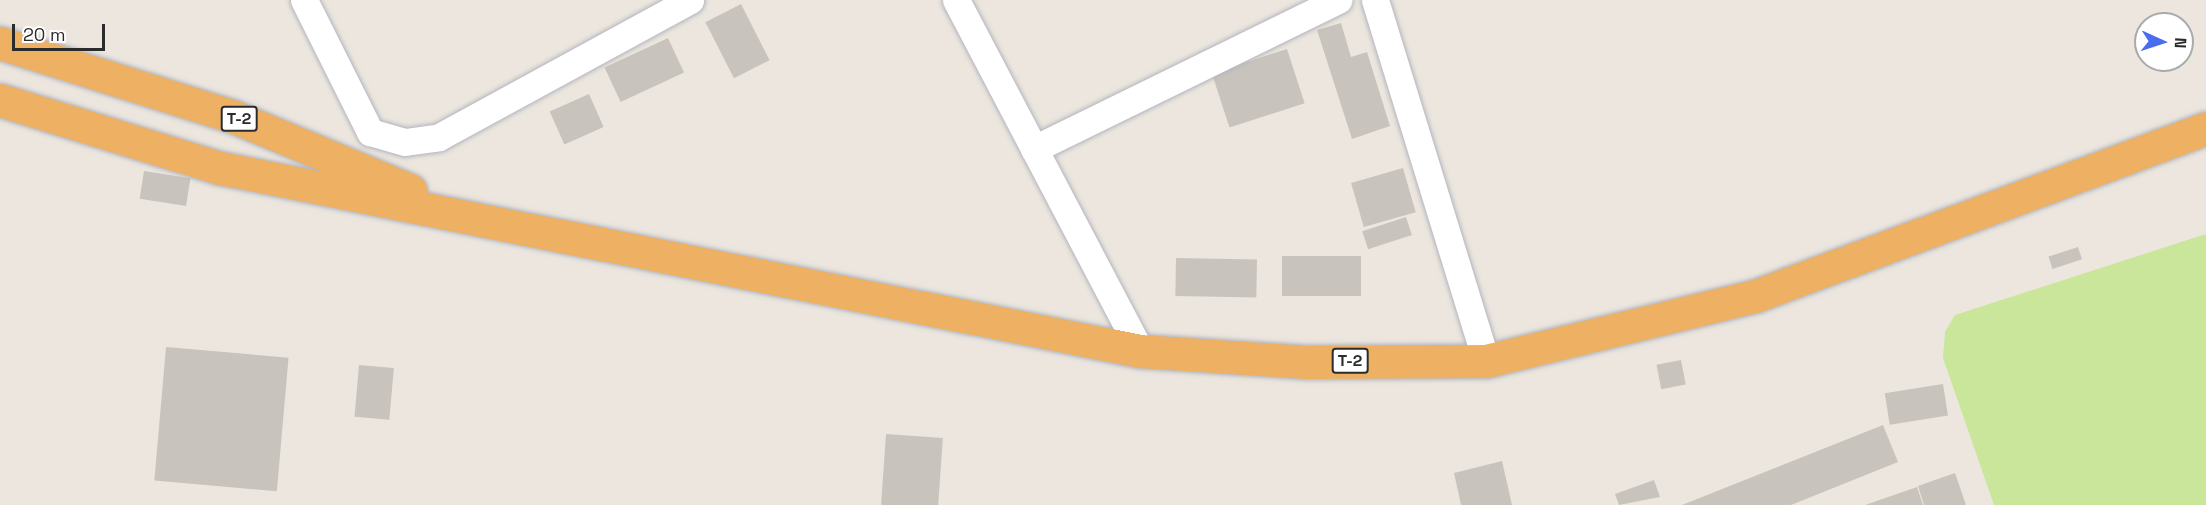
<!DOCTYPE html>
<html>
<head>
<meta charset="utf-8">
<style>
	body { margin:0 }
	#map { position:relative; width:2206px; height:505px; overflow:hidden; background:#ece6de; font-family:"Space Grotesk",sans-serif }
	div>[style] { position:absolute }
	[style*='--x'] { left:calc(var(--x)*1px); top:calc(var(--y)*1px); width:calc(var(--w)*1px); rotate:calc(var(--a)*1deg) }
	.pitch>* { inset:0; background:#c9e69b }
	.building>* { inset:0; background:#c8c4bd; transform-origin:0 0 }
	.roads { filter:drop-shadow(0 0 2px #b2b5be) drop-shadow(0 0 2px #b2b5be) }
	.minor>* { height:27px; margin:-13.5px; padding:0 13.5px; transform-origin:13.5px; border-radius:13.5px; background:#fff }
	.trunk>* { height:33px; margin:-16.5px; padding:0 16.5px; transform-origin:16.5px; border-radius:16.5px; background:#eeb164 }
	span { translate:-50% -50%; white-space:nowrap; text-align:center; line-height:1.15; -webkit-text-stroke:4.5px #fff; paint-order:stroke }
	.shield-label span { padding:2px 4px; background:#fff; border:2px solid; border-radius:4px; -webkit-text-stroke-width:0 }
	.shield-label { font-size:16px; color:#2b2b2b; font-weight:700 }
	.north { position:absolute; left:2134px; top:12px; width:60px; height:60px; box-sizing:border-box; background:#fff; border:2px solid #aaa; border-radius:50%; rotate:93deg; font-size:16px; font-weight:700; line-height:24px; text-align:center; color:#2b2b2b }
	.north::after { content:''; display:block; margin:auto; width:21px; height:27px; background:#486def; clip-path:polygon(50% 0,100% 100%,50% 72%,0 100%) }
	.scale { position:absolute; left:12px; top:24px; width:93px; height:27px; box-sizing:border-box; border:3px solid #2b2b2b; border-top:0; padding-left:8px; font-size:18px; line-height:21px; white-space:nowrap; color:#2b2b2b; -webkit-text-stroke:4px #fff; paint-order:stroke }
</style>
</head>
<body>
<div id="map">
	<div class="pitch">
		<i style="clip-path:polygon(2206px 234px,2206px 505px,1994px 505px,1943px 358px,1945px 332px,1955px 315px)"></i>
	</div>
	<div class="building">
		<i style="left:741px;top:4px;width:63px;height:40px;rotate:63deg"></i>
		<i style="clip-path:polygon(1341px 23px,1351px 57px,1367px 52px,1390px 126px,1352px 139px,1317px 30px)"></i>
		<i style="left:668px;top:38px;width:38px;height:70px;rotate:65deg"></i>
		<i style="left:1287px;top:49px;width:57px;height:79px;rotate:72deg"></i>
		<i style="left:589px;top:94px;width:36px;height:43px;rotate:66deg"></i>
		<i style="left:1403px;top:168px;width:46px;height:54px;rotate:74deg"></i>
		<i style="left:144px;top:171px;width:47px;height:28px;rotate:9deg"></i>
		<i style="left:1406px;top:217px;width:19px;height:46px;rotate:72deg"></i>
		<i style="left:2078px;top:247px;width:13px;height:31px;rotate:72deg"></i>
		<i style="left:1282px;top:256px;width:79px;height:40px"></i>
		<i style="left:1176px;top:258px;width:81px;height:38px;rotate:1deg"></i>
		<i style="left:166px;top:347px;width:123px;height:134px;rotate:5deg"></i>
		<i style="left:1681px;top:360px;width:25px;height:25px;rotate:79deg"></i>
		<i style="left:359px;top:365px;width:35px;height:52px;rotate:5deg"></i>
		<i style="left:1943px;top:384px;width:32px;height:59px;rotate:81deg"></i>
		<i style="clip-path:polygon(1883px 425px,1898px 462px,1791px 505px,1682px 505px)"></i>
		<i style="left:886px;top:434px;width:57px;height:71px;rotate:4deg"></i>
		<i style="clip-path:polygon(1502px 461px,1512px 505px,1461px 505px,1454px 473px)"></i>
		<i style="clip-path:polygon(1955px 473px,1966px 505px,1924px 505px,1918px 486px)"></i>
		<i style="clip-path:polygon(1654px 480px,1660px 497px,1619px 505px,1615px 494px)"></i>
		<i style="clip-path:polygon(1917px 487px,1923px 505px,1865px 505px)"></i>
	</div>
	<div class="roads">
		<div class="minor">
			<i style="--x:304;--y:0;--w:148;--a:63.4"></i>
			<i style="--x:370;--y:132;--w:36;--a:16"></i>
			<i style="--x:405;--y:142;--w:34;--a:-8"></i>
			<i style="--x:439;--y:137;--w:286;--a:-28.6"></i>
			<i style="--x:956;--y:0;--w:396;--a:62.3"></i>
			<i style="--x:1375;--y:0;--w:378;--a:72.9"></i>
			<i style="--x:1034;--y:149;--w:339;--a:-26.1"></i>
		</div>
		<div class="trunk">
			<i style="--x:0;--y:43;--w:243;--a:17.5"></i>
			<i style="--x:232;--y:116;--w:193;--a:22.6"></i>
			<i style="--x:0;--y:100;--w:230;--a:17.2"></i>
			<i style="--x:220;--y:168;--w:938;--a:11.25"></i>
			<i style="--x:1140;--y:351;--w:167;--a:3.8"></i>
			<i style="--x:1307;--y:362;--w:179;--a:-0.3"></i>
			<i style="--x:1486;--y:361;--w:277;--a:-13.6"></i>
			<i style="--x:1755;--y:296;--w:481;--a:-20.4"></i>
		</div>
	</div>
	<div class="shield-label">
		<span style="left:239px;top:119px">T-2</span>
		<span style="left:1350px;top:361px">T-2</span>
	</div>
	<div class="north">N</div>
	<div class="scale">20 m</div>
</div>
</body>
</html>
